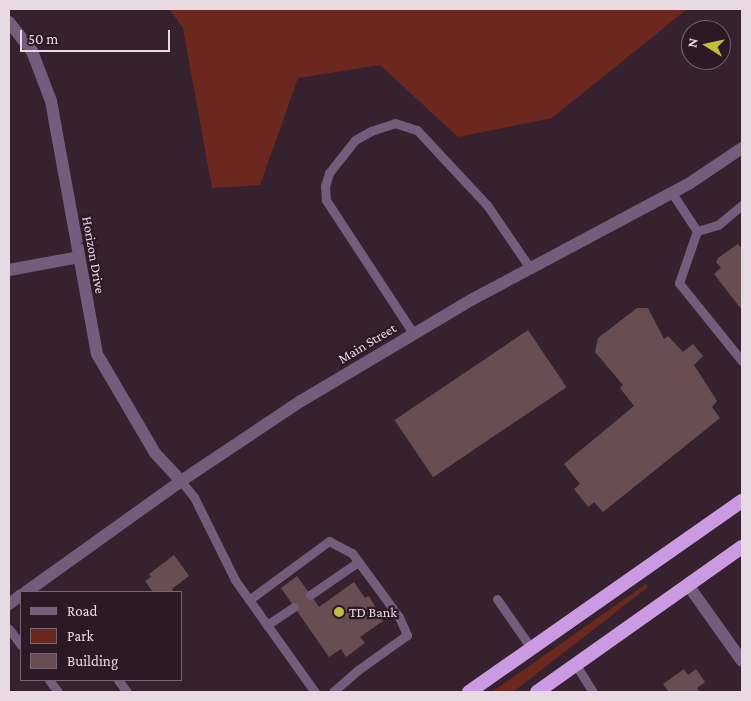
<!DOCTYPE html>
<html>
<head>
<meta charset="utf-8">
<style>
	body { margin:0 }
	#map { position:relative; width:751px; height:701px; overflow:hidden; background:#36222f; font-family:"Crimson Pro",serif }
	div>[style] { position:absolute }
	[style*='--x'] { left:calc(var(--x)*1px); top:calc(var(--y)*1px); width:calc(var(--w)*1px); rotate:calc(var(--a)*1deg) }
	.green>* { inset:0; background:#6c281e }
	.building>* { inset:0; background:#684e53; transform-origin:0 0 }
	.service>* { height:9px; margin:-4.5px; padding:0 4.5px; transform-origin:4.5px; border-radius:4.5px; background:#735d7d }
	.minor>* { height:12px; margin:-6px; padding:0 6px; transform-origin:6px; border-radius:6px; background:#735d7d }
	.tertiary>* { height:12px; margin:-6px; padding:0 6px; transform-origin:6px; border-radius:6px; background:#735d7d }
	.trunk>* { height:14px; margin:-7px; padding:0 7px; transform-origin:7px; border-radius:7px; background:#cc9ae2 }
	.dots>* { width:14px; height:14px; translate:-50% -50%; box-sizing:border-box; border:2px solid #2b1925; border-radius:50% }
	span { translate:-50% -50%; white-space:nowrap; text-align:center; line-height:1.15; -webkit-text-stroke:4.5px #2b1925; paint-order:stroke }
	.street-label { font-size:14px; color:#e7dae2 }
	.poi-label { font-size:14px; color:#e7dae2 }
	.left { translate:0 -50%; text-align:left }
	.frame { position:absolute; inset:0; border:10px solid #e7dae2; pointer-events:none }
	.legend { position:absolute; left:20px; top:591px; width:162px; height:90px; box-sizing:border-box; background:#2b1925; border:1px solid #766671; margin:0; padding:6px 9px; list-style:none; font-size:15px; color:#e7dae2 }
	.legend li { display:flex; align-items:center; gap:10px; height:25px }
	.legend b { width:25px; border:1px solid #766671 }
	.north { position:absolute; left:681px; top:20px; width:50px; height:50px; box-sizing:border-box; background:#2b1925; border:1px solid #766671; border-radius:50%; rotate:280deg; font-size:14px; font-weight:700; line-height:20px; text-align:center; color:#e7dae2 }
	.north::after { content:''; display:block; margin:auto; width:18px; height:22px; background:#c2bd3f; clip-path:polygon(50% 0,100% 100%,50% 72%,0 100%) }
	.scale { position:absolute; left:20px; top:30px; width:150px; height:22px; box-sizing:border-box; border:2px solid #e7dae2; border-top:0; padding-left:6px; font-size:15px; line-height:18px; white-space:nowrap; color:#e7dae2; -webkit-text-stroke:4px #2b1925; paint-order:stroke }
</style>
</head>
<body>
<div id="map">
	<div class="green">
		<i style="clip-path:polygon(169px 9px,687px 9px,552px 118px,458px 137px,380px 65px,298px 78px,260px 185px,212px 188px,183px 28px)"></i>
		<i style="clip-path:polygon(646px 584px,648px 587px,513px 692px,492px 692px)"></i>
	</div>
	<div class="building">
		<i style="clip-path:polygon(738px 244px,742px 249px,742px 310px,714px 274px,721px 268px,716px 262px,718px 258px)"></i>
		<i style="clip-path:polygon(637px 308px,648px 308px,664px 339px,668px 336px,683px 352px,693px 344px,703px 356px,694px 365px,717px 401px,712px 407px,720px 418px,603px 512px,594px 502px,588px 507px,574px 489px,580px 484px,564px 464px,634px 406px,620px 388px,623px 385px,595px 352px,598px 338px)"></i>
		<i style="left:528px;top:330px;width:69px;height:161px;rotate:56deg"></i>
		<i style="clip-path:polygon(174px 555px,189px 576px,172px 589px,174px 592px,153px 592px,145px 581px,151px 577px,149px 574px)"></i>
		<i style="clip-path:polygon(297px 576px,319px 607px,354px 582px,365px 598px,369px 596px,383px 621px,360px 637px,365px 643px,346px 657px,341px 649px,329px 657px,281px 588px)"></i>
		<i style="clip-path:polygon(684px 669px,688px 675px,696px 669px,705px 682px,697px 688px,699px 691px,669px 692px,663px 684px)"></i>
	</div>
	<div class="service">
		<i style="--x:672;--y:193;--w:45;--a:56.7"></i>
		<i style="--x:697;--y:231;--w:55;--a:109.1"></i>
		<i style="--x:679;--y:283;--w:100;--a:51.1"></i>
		<i style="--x:697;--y:231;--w:22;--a:-16"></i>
		<i style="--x:718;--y:225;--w:31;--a:-40"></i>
		<i style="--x:413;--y:333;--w:159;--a:-123.2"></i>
		<i style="--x:326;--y:200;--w:14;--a:-94"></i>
		<i style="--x:325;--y:186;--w:14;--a:-73"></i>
		<i style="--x:329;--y:173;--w:42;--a:-51.8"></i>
		<i style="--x:355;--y:140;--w:18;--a:-29"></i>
		<i style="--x:371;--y:131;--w:25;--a:-18"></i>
		<i style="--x:395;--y:123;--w:23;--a:18"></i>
		<i style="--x:417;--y:130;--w:103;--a:47"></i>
		<i style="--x:487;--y:205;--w:76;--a:55.7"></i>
		<i style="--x:181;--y:481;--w:21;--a:51"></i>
		<i style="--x:194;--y:497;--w:93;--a:63.7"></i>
		<i style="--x:235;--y:580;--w:138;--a:54.5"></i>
		<i style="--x:310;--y:595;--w:58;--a:-34.5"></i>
		<i style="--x:497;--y:599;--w:60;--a:55.2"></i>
		<i style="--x:249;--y:600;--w:99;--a:-36.4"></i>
		<i style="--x:329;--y:541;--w:26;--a:28"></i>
		<i style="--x:352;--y:553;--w:79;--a:53.7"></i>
		<i style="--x:399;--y:617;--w:20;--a:66"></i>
		<i style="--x:407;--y:635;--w:60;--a:144.5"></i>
		<i style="--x:358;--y:670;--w:33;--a:139"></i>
		<i style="--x:267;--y:625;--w:32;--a:-34"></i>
		<i style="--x:9;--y:629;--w:20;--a:53"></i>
		<i style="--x:576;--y:665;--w:32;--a:58"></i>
		<i style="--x:49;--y:680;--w:15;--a:53"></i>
		<i style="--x:118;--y:680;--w:15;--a:53"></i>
	</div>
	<div class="minor">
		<i style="--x:9;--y:22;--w:37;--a:52"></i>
		<i style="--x:32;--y:51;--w:53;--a:69.2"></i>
		<i style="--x:51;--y:101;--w:257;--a:79.7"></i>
		<i style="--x:97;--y:354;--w:115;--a:59.6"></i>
		<i style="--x:155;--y:453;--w:38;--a:47"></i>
		<i style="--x:9;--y:270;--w:71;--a:-10.5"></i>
		<i style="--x:688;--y:585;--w:93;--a:54.6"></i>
	</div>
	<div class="tertiary">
		<i style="--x:26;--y:592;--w:191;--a:-35.6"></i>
		<i style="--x:181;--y:481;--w:144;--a:-33.7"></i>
		<i style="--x:301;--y:401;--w:200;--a:-30.7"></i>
		<i style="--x:473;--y:299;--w:246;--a:-28.1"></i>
		<i style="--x:690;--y:183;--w:63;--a:-33.9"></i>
		<i style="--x:9;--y:604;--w:15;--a:-37"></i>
	</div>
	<div class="trunk">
		<i style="--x:469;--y:692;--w:333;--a:-35"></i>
		<i style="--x:537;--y:692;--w:251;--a:-35.3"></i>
	</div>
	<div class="dots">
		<i style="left:339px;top:612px;background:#c2bd3f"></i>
	</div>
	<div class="street-label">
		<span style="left:94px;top:255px;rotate:80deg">Horizon Drive</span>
		<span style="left:367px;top:343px;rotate:-31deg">Main Street</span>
	</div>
	<div class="poi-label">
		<span class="left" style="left:349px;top:612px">TD Bank</span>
	</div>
	<div class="frame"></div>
	<ul class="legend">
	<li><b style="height:6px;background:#735d7d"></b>Road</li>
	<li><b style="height:14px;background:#6c281e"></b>Park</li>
	<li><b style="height:14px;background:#684e53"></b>Building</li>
	</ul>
	<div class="north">N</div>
	<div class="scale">50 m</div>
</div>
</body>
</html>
